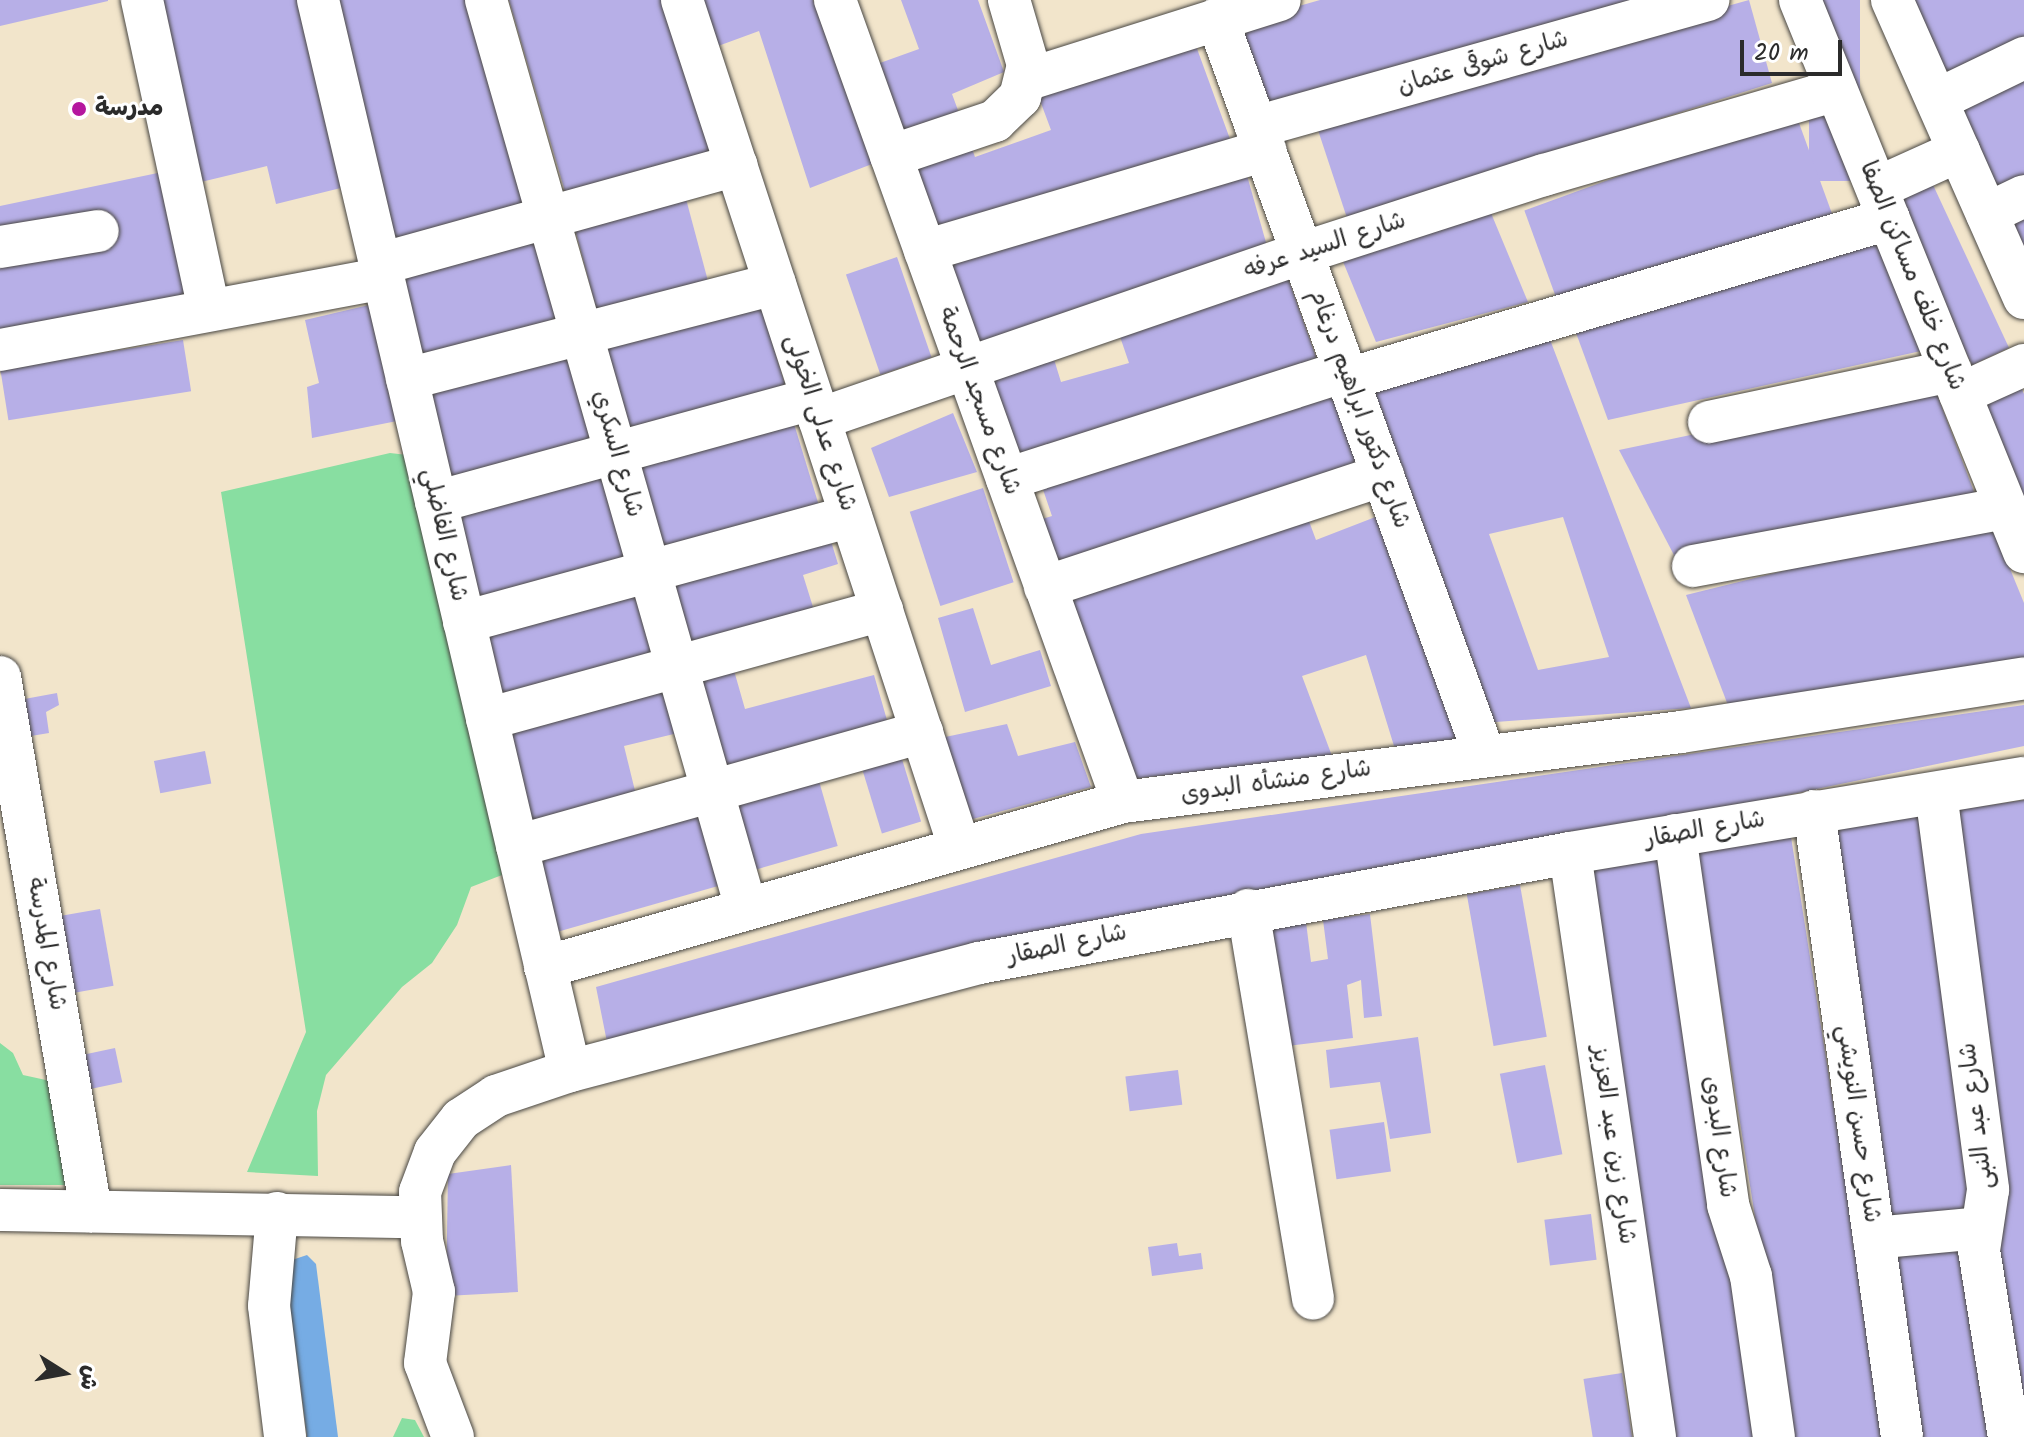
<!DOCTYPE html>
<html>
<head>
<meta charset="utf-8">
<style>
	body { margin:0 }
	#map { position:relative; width:2024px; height:1437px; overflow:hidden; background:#f2e5cb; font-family:Kalam,"Playpen Sans Arabic",sans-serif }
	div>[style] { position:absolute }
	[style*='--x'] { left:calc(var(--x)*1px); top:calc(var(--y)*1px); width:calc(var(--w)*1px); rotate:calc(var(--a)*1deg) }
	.green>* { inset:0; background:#88dea1 }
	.water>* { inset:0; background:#76ace4 }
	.building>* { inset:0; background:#b7afe7; transform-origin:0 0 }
	.roads { filter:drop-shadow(0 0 2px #494743) drop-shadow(0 0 2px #494743) }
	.minor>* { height:42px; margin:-21px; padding:0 21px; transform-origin:21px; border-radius:21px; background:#fff }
	.dots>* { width:22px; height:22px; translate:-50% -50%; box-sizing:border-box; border:4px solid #fff; border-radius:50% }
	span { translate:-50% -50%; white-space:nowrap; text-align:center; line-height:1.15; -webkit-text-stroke:6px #fff; paint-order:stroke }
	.street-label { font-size:24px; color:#2b2b2b }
	.poi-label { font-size:24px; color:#2b2b2b; font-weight:700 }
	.left { translate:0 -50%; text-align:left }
	.north { position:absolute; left:24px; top:1333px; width:80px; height:80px; -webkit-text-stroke:6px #fff; paint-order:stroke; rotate:101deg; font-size:22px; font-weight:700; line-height:32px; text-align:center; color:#2b2b2b }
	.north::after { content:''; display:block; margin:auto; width:28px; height:36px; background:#2b2b2b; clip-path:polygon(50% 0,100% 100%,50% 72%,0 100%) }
	.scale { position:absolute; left:1740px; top:40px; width:102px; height:36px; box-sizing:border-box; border:4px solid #2b2b2b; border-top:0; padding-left:10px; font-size:24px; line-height:28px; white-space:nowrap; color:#2b2b2b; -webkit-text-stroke:6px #fff; paint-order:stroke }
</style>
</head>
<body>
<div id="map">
	<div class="green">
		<i style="clip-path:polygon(390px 453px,416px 456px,502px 875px,471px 887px,457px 925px,432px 963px,402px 987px,326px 1075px,317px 1111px,318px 1176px,247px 1172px,306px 1032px,221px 492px)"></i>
		<i style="clip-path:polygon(0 1043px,13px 1053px,23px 1075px,55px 1082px,72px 1185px,0 1185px)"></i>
		<i style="clip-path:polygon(402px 1418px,415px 1420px,424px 1437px,393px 1437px)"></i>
	</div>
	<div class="water">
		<i style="clip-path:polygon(307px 1255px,316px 1264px,338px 1437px,307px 1437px,287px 1282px,292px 1260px)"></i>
	</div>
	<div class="building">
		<i style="clip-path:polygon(0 0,108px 0,108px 1px,0 26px)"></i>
		<i style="clip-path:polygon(157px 0,308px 0,353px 185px,276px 204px,267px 166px,201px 182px)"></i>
		<i style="clip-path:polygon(332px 0,482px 0,540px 202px,394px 247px)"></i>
		<i style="clip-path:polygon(509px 0,663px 0,715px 150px,566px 195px)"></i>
		<i style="clip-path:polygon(682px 0,813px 0,872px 164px,810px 188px,759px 31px,699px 53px)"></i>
		<i style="clip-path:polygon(901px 0,978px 0,1004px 72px,952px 94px,962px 121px,893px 141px,866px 68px,919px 49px)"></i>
		<i style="clip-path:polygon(1320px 0,1657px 0,1256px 106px,1229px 26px)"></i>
		<i style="clip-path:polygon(1749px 0,1772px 83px,1347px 218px,1315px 121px)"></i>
		<i style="left:1809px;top:0;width:51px;height:181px"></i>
		<i style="clip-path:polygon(1910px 0,2024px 0,2024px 56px,1953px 92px)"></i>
		<i style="clip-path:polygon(1192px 35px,1234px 150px,930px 241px,901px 162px,970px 143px,975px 157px,1051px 130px,1035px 87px)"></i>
		<i style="clip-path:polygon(2024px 74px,2024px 190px,2004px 199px,1956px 108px)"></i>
		<i style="left:1795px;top:112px;width:115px;height:288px;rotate:70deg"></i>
		<i style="clip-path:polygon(1244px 165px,1267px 246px,967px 351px,935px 253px)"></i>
		<i style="clip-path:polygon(172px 170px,198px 298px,0 337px,0 206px)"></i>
		<i style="left:1927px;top:172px;width:194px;height:41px;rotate:65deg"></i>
		<i style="left:682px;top:184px;width:105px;height:115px;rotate:75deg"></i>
		<i style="clip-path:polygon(1486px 201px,1528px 302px,1376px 342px,1337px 247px)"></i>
		<i style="clip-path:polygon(2024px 213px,2024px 259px,2008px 221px)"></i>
		<i style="left:546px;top:225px;width:99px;height:155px;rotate:74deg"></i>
		<i style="clip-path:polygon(1873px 234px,1921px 351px,1608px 420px,1572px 322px)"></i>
		<i style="left:897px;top:257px;width:106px;height:54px;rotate:71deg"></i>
		<i style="clip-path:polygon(1284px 267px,1321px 371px,1009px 467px,975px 370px,1049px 343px,1061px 382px,1129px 363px,1115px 322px)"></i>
		<i style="left:757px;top:293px;width:110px;height:164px;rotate:73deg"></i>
		<i style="clip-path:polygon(386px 301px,407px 419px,312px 438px,307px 387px,319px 383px,305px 320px)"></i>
		<i style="clip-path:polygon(evenodd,1549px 337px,1691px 708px,1482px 723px,1353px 388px,1549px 337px,1563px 517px,1609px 657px,1538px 670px,1489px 534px,1563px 517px)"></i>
		<i style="left:581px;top:338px;width:103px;height:167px;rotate:73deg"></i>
		<i style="left:183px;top:340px;width:52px;height:185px;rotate:81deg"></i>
		<i style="clip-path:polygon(2016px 376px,2024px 394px,2024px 502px,1976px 393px)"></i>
		<i style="clip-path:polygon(1327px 384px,1360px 469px,1047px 571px,1029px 523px,1052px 516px,1037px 472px)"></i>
		<i style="clip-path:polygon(1933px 384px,1976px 497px,1675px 557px,1619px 450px)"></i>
		<i style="clip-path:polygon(953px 413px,977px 472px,889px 497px,871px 448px)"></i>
		<i style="left:791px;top:414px;width:99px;height:163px;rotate:73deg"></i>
		<i style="left:610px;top:467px;width:93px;height:171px;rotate:74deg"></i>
		<i style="left:983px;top:488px;width:99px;height:77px;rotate:72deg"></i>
		<i style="clip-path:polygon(1303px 505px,1316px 540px,1378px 516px,1463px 744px,1394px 746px,1366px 655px,1302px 676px,1332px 756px,1123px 780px,1055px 590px)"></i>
		<i style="clip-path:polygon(1990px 520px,2024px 603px,2024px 669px,1729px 708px,1686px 595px)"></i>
		<i style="clip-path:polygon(827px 528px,838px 564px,803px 575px,818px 623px,691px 661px,666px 577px)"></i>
		<i style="left:641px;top:585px;width:83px;height:176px;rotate:74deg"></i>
		<i style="clip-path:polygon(973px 608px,991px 665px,1040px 650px,1051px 686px,965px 712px,938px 618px)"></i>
		<i style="clip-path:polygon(733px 667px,745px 709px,874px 675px,891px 734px,726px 780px,697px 677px)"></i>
		<i style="clip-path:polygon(667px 686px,678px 733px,624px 746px,638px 803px,516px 833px,491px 729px)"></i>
		<i style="clip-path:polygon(57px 693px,59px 705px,46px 712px,49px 733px,25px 737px,19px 700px)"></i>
		<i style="clip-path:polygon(2024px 705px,2024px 746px,1299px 896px,608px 1047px,596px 987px,1141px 834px)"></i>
		<i style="clip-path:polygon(1007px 724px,1018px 756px,1075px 742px,1091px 787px,958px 823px,931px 740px)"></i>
		<i style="left:898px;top:746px;width:79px;height:41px;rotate:73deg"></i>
		<i style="left:205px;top:751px;width:33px;height:52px;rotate:79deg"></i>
		<i style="left:817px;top:774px;width:75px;height:90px;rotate:74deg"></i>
		<i style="clip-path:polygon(2024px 800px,2024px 1437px,1942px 812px)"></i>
		<i style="left:710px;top:805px;width:80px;height:184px;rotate:74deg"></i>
		<i style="left:1921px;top:816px;width:403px;height:94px;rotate:83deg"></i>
		<i style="left:1791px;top:837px;width:607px;height:95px;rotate:81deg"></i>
		<i style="left:1665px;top:856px;width:588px;height:82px;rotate:81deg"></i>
		<i style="left:1520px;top:885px;width:154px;height:54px;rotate:80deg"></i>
		<i style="left:100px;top:909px;width:78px;height:48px;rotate:80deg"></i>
		<i style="clip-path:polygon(1370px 914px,1382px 1016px,1364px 1018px,1361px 980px,1347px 985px,1353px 1038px,1279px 1047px,1265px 927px,1306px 922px,1311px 962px,1328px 959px,1323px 920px)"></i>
		<i style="clip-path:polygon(1418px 1037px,1431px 1133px,1390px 1139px,1380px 1082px,1330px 1088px,1326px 1050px)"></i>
		<i style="left:115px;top:1048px;width:35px;height:42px;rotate:78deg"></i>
		<i style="left:1545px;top:1065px;width:91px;height:46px;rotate:79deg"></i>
		<i style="left:1178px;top:1070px;width:35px;height:53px;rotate:83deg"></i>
		<i style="left:1384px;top:1122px;width:50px;height:55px;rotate:82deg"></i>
		<i style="clip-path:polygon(511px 1165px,518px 1292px,446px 1296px,448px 1174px)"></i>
		<i style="left:1591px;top:1214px;width:46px;height:47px;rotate:83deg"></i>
		<i style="left:1973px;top:1240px;width:198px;height:88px;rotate:83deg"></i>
		<i style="clip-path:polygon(1177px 1243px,1179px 1256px,1201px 1253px,1203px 1269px,1152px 1276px,1148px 1247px)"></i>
		<i style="left:1622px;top:1373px;width:65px;height:39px;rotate:81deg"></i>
	</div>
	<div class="roads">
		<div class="minor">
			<i style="--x:142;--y:0;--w:317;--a:77.8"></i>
			<i style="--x:318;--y:0;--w:1100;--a:76.76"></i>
			<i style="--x:486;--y:0;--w:944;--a:74.02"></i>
			<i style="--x:682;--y:0;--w:890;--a:71.87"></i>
			<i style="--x:835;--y:0;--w:852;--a:70.25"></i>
			<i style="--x:1800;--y:0;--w:596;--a:67.91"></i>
			<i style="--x:1892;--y:0;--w:326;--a:66.1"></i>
			<i style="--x:1217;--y:19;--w:782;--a:70.04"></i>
			<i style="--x:1026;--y:80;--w:266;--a:-17.5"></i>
			<i style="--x:1937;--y:100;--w:97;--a:-25.8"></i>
			<i style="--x:1256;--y:127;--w:470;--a:-15.7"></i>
			<i style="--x:891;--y:156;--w:110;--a:-18.6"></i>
			<i style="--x:995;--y:121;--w:35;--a:-44"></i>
			<i style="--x:1020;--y:97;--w:33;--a:-76"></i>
			<i style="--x:1028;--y:65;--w:68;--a:-106.3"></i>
			<i style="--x:1877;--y:188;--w:90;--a:-24.3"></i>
			<i style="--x:1987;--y:214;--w:41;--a:-25.9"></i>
			<i style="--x:0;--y:247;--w:99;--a:-9.3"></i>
			<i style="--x:925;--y:251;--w:355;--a:-16.5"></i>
			<i style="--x:380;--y:264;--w:370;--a:-15.5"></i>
			<i style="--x:0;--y:350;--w:390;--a:-10.6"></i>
			<i style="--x:407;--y:379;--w:380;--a:-14.5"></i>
			<i style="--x:1348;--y:379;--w:564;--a:-16.48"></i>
			<i style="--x:1960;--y:394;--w:70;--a:-24.4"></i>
			<i style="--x:819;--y:419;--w:511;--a:-18.97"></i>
			<i style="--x:1302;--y:253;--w:254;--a:-17.9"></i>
			<i style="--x:1544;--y:175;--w:304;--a:-16.2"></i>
			<i style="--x:1709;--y:422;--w:247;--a:-11.9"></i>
			<i style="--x:1007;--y:479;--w:355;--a:-17.7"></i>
			<i style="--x:436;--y:502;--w:390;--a:-15.3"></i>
			<i style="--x:1693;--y:566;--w:318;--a:-10.5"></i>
			<i style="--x:1045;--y:587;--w:356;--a:-18.3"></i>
			<i style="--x:464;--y:622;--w:401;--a:-15.3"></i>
			<i style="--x:0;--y:677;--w:542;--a:80.33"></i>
			<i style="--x:487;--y:719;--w:410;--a:-15.4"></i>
			<i style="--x:1936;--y:793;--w:400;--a:82.5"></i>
			<i style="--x:1988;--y:1190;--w:61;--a:98.5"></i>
			<i style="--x:1979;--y:1250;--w:189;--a:80.9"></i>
			<i style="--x:1814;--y:811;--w:632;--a:82"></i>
			<i style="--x:1675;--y:835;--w:374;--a:81.8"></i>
			<i style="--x:1728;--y:1205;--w:75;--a:72.1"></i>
			<i style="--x:1751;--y:1276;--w:163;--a:81.9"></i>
			<i style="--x:517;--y:846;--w:421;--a:-15.7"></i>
			<i style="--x:1570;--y:853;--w:590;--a:81.72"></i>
			<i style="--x:1248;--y:910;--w:394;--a:80.5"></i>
			<i style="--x:545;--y:967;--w:601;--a:-15.93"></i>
			<i style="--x:1123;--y:802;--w:562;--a:-7.15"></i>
			<i style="--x:1681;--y:732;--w:347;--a:-8.9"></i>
			<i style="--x:0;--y:1210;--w:419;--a:1"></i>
			<i style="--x:277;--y:1213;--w:93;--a:94.9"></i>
			<i style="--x:269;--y:1306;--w:132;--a:83"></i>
			<i style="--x:1874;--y:1238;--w:107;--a:-5.3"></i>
			<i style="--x:453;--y:1437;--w:79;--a:-110.7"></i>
			<i style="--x:425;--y:1363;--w:72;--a:-82.8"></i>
			<i style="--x:434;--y:1292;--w:52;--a:-103.2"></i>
			<i style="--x:422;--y:1241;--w:49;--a:-92.3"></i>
			<i style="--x:420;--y:1192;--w:43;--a:-69.4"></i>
			<i style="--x:435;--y:1152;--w:42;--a:-51.8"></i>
			<i style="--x:461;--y:1119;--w:42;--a:-33.3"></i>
			<i style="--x:496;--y:1096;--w:78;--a:-18.7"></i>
			<i style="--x:570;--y:1071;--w:423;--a:-14.8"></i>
			<i style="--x:979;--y:963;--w:601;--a:-10.54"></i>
			<i style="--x:1570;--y:853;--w:460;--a:-9.4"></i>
		</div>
	</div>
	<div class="dots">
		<i style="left:79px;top:109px;background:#b5179e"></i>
	</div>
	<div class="street-label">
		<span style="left:1483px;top:63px;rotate:-16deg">شارع شوقى عثمان</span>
		<span style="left:1325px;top:246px;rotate:-18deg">شارع السيد عرفه</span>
		<span style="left:1912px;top:276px;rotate:68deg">شارع خلف مساكن الصفا</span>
		<span style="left:979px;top:401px;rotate:70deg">شارع مسجد الرحمة</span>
		<span style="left:1359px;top:409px;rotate:70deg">شارع دكتور ابراهيم درغام</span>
		<span style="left:820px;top:423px;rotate:72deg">شارع عدلى الخولى</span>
		<span style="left:617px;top:454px;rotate:74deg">شارع السكري</span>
		<span style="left:444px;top:535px;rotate:77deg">شارع الفاضلي</span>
		<span style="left:1276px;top:782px;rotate:-8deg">شارع منشأه البدوى</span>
		<span style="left:1705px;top:830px;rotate:-10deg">شارع الصقار</span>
		<span style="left:46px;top:944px;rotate:80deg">شارع المدرسة</span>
		<span style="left:1067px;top:945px;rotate:-12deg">شارع الصقار</span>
		<span style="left:1977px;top:1116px;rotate:-97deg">شارع عبد النبى</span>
		<span style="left:1858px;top:1124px;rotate:82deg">شارع حسن النويشي</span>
		<span style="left:1719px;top:1137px;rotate:82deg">شارع البدوى</span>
		<span style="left:1613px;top:1145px;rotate:82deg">شارع زين عبد العزيز</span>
	</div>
	<div class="poi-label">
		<span class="left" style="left:95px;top:109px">مدرسة</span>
	</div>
	<div class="north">ش</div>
	<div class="scale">20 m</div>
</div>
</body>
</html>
